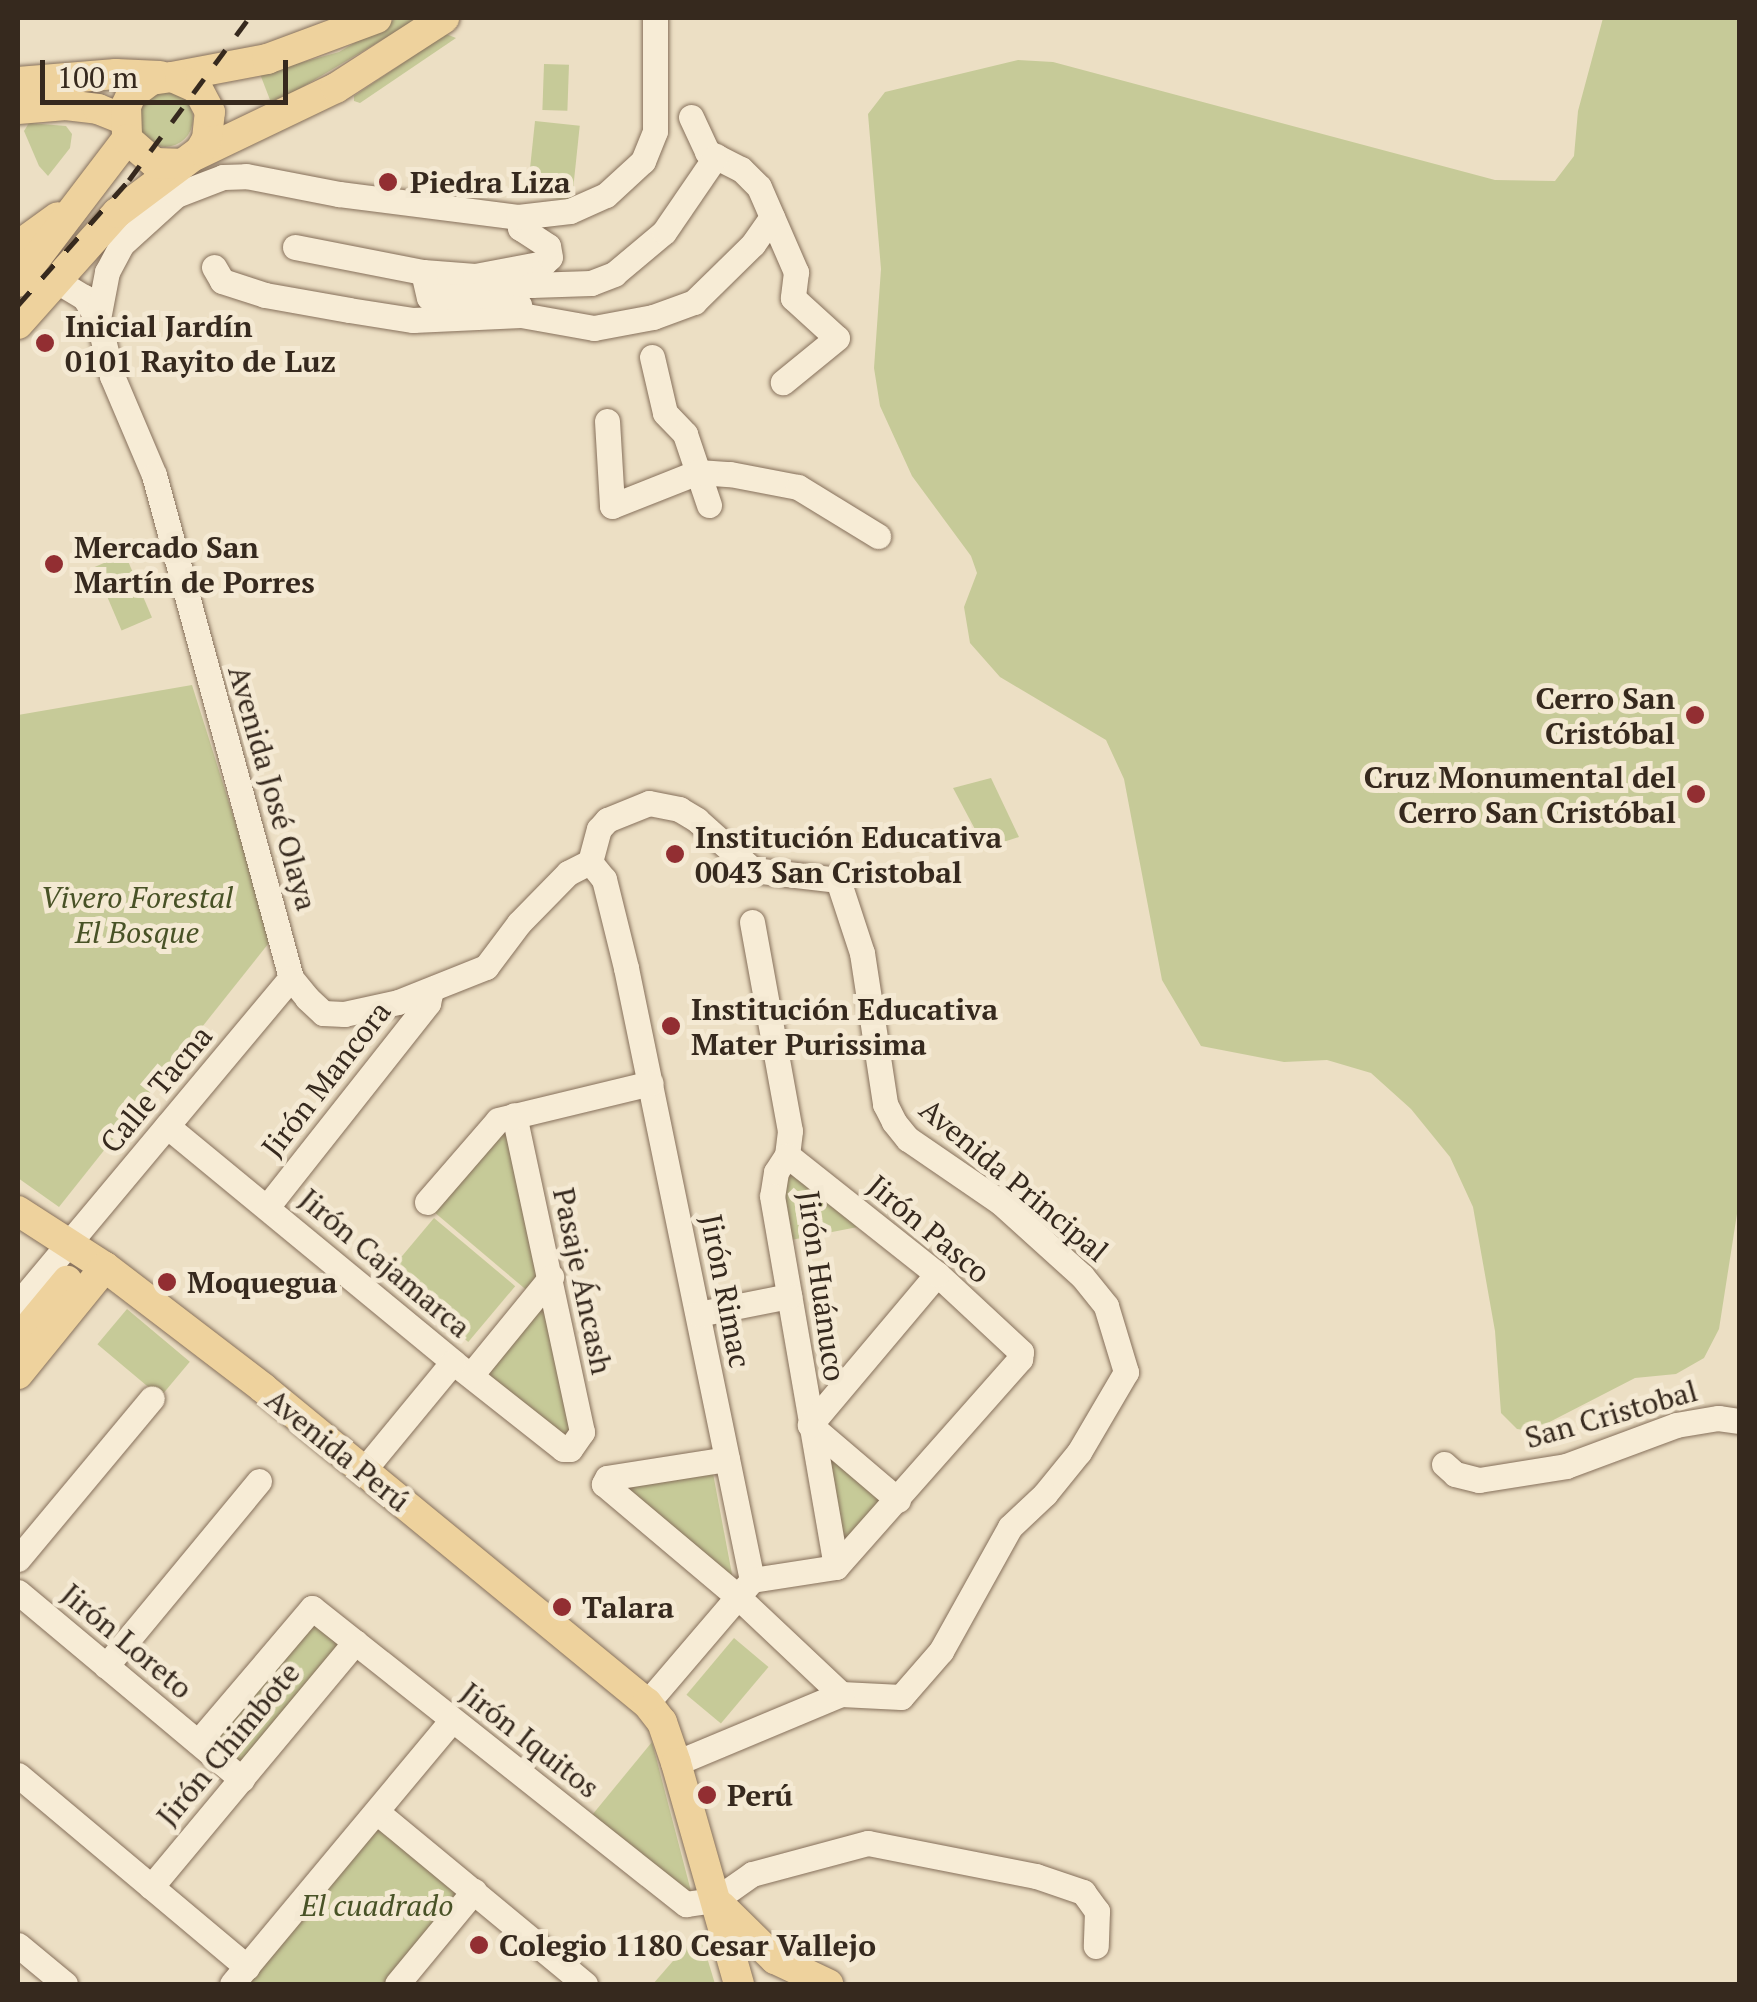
<!DOCTYPE html>
<html>
<head>
<meta charset="utf-8">
<style>
	body { margin:0 }
	#map { position:relative; width:1757px; height:2002px; overflow:hidden; background:#ecdfc4; font-family:"PT Serif",serif }
	div>[style] { position:absolute }
	[style*='--x'] { left:calc(var(--x)*1px); top:calc(var(--y)*1px); width:calc(var(--w)*1px); rotate:calc(var(--a)*1deg) }
	.green>* { inset:0; background:#c6ca98; transform-origin:0 0 }
	.round { border-radius:50% }
	.roads { filter:drop-shadow(0 0 2px #86705b) drop-shadow(0 0 2px #86705b) }
	.minor>* { height:25px; margin:-12.5px; padding:0 12.5px; transform-origin:12.5px; border-radius:12.5px; background:#f7ecd6 }
	.major>* { height:30px; margin:-15px; padding:0 15px; transform-origin:15px; border-radius:15px; background:#eed29d }
	.rail>* { height:5px; margin-top:-2.5px; transform-origin:0; background:repeating-linear-gradient(90deg,#36291e 0 18px,transparent 0 36px) }
	.dots>* { width:28px; height:28px; translate:-50% -50%; box-sizing:border-box; border:5px solid #f4e9d3; border-radius:50% }
	span { translate:-50% -50%; white-space:nowrap; text-align:center; line-height:1.15; -webkit-text-stroke:10px #f4e9d3; paint-order:stroke }
	.poi-label { font-size:30px; color:#36291e; font-weight:700 }
	.left { translate:0 -50%; text-align:left }
	.right { translate:-100% -50%; text-align:right }
	.street-label { font-size:30px; color:#36291e }
	.park-label { font-size:30px; color:#485226; font-style:italic }
	.frame { position:absolute; inset:0; border:20px solid #36291e; pointer-events:none }
	.scale { position:absolute; left:40px; top:60px; width:248px; height:45px; box-sizing:border-box; border:5px solid #36291e; border-top:0; padding-left:12px; font-size:30px; line-height:35px; white-space:nowrap; color:#36291e; -webkit-text-stroke:8px #f4e9d3; paint-order:stroke }
</style>
</head>
<body>
<div id="map">
	<div class="green">
		<i style="clip-path:polygon(397px 18px,419px 18px,272px 105px,260px 74px,339px 52px)"></i>
		<i style="clip-path:polygon(1603px 18px,1739px 18px,1739px 1201px,1719px 1329px,1704px 1358px,1676px 1374px,1635px 1378px,1532px 1431px,1517px 1429px,1501px 1413px,1495px 1331px,1473px 1207px,1450px 1157px,1411px 1109px,1371px 1073px,1327px 1060px,1284px 1062px,1201px 1046px,1162px 980px,1124px 779px,1106px 740px,1000px 677px,970px 643px,964px 607px,977px 573px,971px 556px,912px 476px,880px 406px,874px 368px,881px 269px,868px 114px,885px 92px,1018px 60px,1053px 62px,1495px 180px,1555px 181px,1574px 156px,1578px 111px)"></i>
		<i style="clip-path:polygon(446px 34px,456px 38px,360px 103px,354px 101px,354px 96px)"></i>
		<i style="left:544px;top:64px;width:25px;height:46px;rotate:2deg"></i>
		<i class="round" style="left:137px;top:91px;width:56px;height:56px"></i>
		<i style="left:535px;top:121px;width:45px;height:75px;rotate:6deg"></i>
		<i style="clip-path:polygon(29px 123px,66px 126px,72px 134px,70px 148px,48px 176px,39px 166px,24px 131px)"></i>
		<i style="left:125px;top:554px;width:69px;height:33px;rotate:67deg"></i>
		<i style="clip-path:polygon(192px 685px,272px 939px,59px 1207px,18px 1178px,18px 715px)"></i>
		<i style="clip-path:polygon(991px 778px,1019px 837px,985px 848px,953px 788px)"></i>
		<i style="clip-path:polygon(503px 1121px,543px 1277px,530px 1293px,427px 1206px)"></i>
		<i style="clip-path:polygon(792px 1165px,868px 1225px,791px 1240px,782px 1180px)"></i>
		<i style="left:434px;top:1218px;width:106px;height:73px;rotate:40deg"></i>
		<i style="clip-path:polygon(542px 1299px,574px 1442px,476px 1372px)"></i>
		<i style="left:127px;top:1309px;width:82px;height:46px;rotate:40deg"></i>
		<i style="clip-path:polygon(816px 1439px,888px 1500px,838px 1559px)"></i>
		<i style="clip-path:polygon(712px 1468px,734px 1585px,617px 1487px)"></i>
		<i style="left:310px;top:1616px;width:48px;height:164px;rotate:41deg"></i>
		<i style="left:734px;top:1638px;width:45px;height:74px;rotate:40deg"></i>
		<i style="clip-path:polygon(652px 1742px,692px 1895px,588px 1820px)"></i>
		<i style="clip-path:polygon(371px 1822px,460px 1895px,386px 1984px,254px 1984px,243px 1975px)"></i>
		<i style="clip-path:polygon(699px 1931px,715px 1984px,653px 1984px)"></i>
	</div>
	<div class="roads">
		<div class="minor">
			<i style="--x:691;--y:117;--w:38;--a:65"></i>
			<i style="--x:707;--y:152;--w:38;--a:27"></i>
			<i style="--x:741;--y:169;--w:25;--a:45"></i>
			<i style="--x:759;--y:187;--w:93;--a:66.5"></i>
			<i style="--x:796;--y:272;--w:26;--a:97"></i>
			<i style="--x:793;--y:298;--w:59;--a:42.3"></i>
			<i style="--x:837;--y:338;--w:70;--a:140.8"></i>
			<i style="--x:295;--y:247;--w:130;--a:11.1"></i>
			<i style="--x:423;--y:272;--w:52;--a:4.4"></i>
			<i style="--x:475;--y:276;--w:70;--a:-10.7"></i>
			<i style="--x:544;--y:263;--w:8;--a:-45"></i>
			<i style="--x:550;--y:257;--w:11;--a:-100"></i>
			<i style="--x:548;--y:246;--w:33;--a:-147"></i>
			<i style="--x:520;--y:228;--w:11;--a:-100"></i>
			<i style="--x:214;--y:267;--w:16;--a:60"></i>
			<i style="--x:222;--y:281;--w:45;--a:18"></i>
			<i style="--x:265;--y:295;--w:85;--a:10.1"></i>
			<i style="--x:349;--y:310;--w:65;--a:8.9"></i>
			<i style="--x:413;--y:320;--w:108;--a:-2.7"></i>
			<i style="--x:521;--y:315;--w:74;--a:10.1"></i>
			<i style="--x:594;--y:328;--w:60;--a:-10.6"></i>
			<i style="--x:653;--y:317;--w:44;--a:-20.1"></i>
			<i style="--x:694;--y:302;--w:83;--a:-44.5"></i>
			<i style="--x:753;--y:244;--w:33;--a:-55"></i>
			<i style="--x:423;--y:272;--w:26;--a:77"></i>
			<i style="--x:429;--y:297;--w:78;--a:-1.5"></i>
			<i style="--x:507;--y:295;--w:16;--a:40"></i>
			<i style="--x:490;--y:278;--w:42;--a:9.7"></i>
			<i style="--x:531;--y:285;--w:60;--a:-1.9"></i>
			<i style="--x:591;--y:283;--w:25;--a:-21"></i>
			<i style="--x:614;--y:274;--w:65;--a:-40"></i>
			<i style="--x:664;--y:232;--w:92;--a:-55.6"></i>
			<i style="--x:57;--y:281;--w:31;--a:31"></i>
			<i style="--x:84;--y:297;--w:26;--a:58"></i>
			<i style="--x:98;--y:319;--w:59;--a:76.2"></i>
			<i style="--x:112;--y:376;--w:108;--a:67"></i>
			<i style="--x:154;--y:475;--w:521;--a:74.76"></i>
			<i style="--x:291;--y:978;--w:26;--a:51"></i>
			<i style="--x:307;--y:998;--w:22;--a:43"></i>
			<i style="--x:323;--y:1013;--w:21;--a:3"></i>
			<i style="--x:344;--y:1014;--w:55;--a:-12.5"></i>
			<i style="--x:398;--y:1002;--w:95;--a:-21.7"></i>
			<i style="--x:486;--y:967;--w:55;--a:-53.1"></i>
			<i style="--x:519;--y:923;--w:70;--a:-45.6"></i>
			<i style="--x:568;--y:873;--w:25;--a:-27"></i>
			<i style="--x:98;--y:319;--w:48;--a:-79.2"></i>
			<i style="--x:107;--y:272;--w:32;--a:-62"></i>
			<i style="--x:122;--y:244;--w:73;--a:-42.2"></i>
			<i style="--x:176;--y:195;--w:50;--a:-21"></i>
			<i style="--x:223;--y:177;--w:23;--a:-2"></i>
			<i style="--x:246;--y:176;--w:95;--a:11"></i>
			<i style="--x:339;--y:194;--w:180;--a:7.3"></i>
			<i style="--x:518;--y:217;--w:52;--a:-6.6"></i>
			<i style="--x:570;--y:211;--w:39;--a:-24"></i>
			<i style="--x:606;--y:195;--w:50;--a:-42.6"></i>
			<i style="--x:643;--y:161;--w:32;--a:-68"></i>
			<i style="--x:655;--y:131;--w:113;--a:-90"></i>
			<i style="--x:652;--y:357;--w:57;--a:76.9"></i>
			<i style="--x:665;--y:413;--w:29;--a:46"></i>
			<i style="--x:685;--y:434;--w:75;--a:71.3"></i>
			<i style="--x:607;--y:421;--w:85;--a:86.6"></i>
			<i style="--x:612;--y:506;--w:92;--a:-21.6"></i>
			<i style="--x:698;--y:472;--w:32;--a:4"></i>
			<i style="--x:730;--y:474;--w:69;--a:10.8"></i>
			<i style="--x:798;--y:487;--w:94;--a:31.5"></i>
			<i style="--x:590;--y:862;--w:34;--a:-75"></i>
			<i style="--x:599;--y:829;--w:12;--a:-48"></i>
			<i style="--x:607;--y:820;--w:45;--a:-22"></i>
			<i style="--x:649;--y:803;--w:31;--a:11"></i>
			<i style="--x:679;--y:809;--w:21;--a:31"></i>
			<i style="--x:697;--y:820;--w:75;--a:41.8"></i>
			<i style="--x:753;--y:870;--w:86;--a:6.7"></i>
			<i style="--x:838;--y:880;--w:77;--a:71.8"></i>
			<i style="--x:862;--y:953;--w:153;--a:81.3"></i>
			<i style="--x:885;--y:1104;--w:20;--a:63"></i>
			<i style="--x:894;--y:1122;--w:22;--a:51"></i>
			<i style="--x:908;--y:1139;--w:112;--a:34.4"></i>
			<i style="--x:1000;--y:1202;--w:110;--a:42.1"></i>
			<i style="--x:1082;--y:1276;--w:38;--a:51"></i>
			<i style="--x:1106;--y:1306;--w:69;--a:73.1"></i>
			<i style="--x:1126;--y:1372;--w:93;--a:120.4"></i>
			<i style="--x:1079;--y:1452;--w:54;--a:129"></i>
			<i style="--x:1045;--y:1494;--w:48;--a:136.7"></i>
			<i style="--x:1010;--y:1527;--w:142;--a:119.1"></i>
			<i style="--x:941;--y:1651;--w:61;--a:131"></i>
			<i style="--x:901;--y:1697;--w:60;--a:-177.1"></i>
			<i style="--x:841;--y:1694;--w:179;--a:157.3"></i>
			<i style="--x:590;--y:862;--w:22;--a:51"></i>
			<i style="--x:604;--y:879;--w:92;--a:76.1"></i>
			<i style="--x:626;--y:968;--w:625;--a:78.37"></i>
			<i style="--x:752;--y:1580;--w:162;--a:130.5"></i>
			<i style="--x:752;--y:922;--w:212;--a:79.7"></i>
			<i style="--x:790;--y:1131;--w:24;--a:97"></i>
			<i style="--x:787;--y:1155;--w:20;--a:123"></i>
			<i style="--x:776;--y:1172;--w:24;--a:99"></i>
			<i style="--x:772;--y:1196;--w:376;--a:80.2"></i>
			<i style="--x:167;--y:1126;--w:371;--a:39.5"></i>
			<i style="--x:453;--y:1362;--w:140;--a:38.3"></i>
			<i style="--x:563;--y:1449;--w:7;--a:0"></i>
			<i style="--x:570;--y:1449;--w:21;--a:-55"></i>
			<i style="--x:582;--y:1432;--w:324;--a:-102.1"></i>
			<i style="--x:427;--y:1202;--w:108;--a:-49.1"></i>
			<i style="--x:498;--y:1120;--w:157;--a:-13.6"></i>
			<i style="--x:267;--y:1207;--w:260;--a:-51.7"></i>
			<i style="--x:428;--y:1003;--w:13;--a:-77"></i>
			<i style="--x:18;--y:1304;--w:425;--a:-50.1"></i>
			<i style="--x:698;--y:1314;--w:93;--a:-11.2"></i>
			<i style="--x:471;--y:1375;--w:127;--a:-50.8"></i>
			<i style="--x:727;--y:1459;--w:121;--a:171"></i>
			<i style="--x:607;--y:1478;--w:7;--a:117"></i>
			<i style="--x:604;--y:1484;--w:174;--a:40.1"></i>
			<i style="--x:737;--y:1596;--w:143;--a:43.3"></i>
			<i style="--x:1444;--y:1464;--w:15;--a:42"></i>
			<i style="--x:1455;--y:1474;--w:25;--a:14"></i>
			<i style="--x:1479;--y:1480;--w:88;--a:-9.1"></i>
			<i style="--x:1566;--y:1466;--w:117;--a:-20.4"></i>
			<i style="--x:1676;--y:1425;--w:43;--a:-9.5"></i>
			<i style="--x:1718;--y:1418;--w:22;--a:8"></i>
			<i style="--x:363;--y:1471;--w:141;--a:-50.5"></i>
			<i style="--x:898;--y:1500;--w:116;--a:-139.6"></i>
			<i style="--x:810;--y:1425;--w:197;--a:-49.9"></i>
			<i style="--x:18;--y:1559;--w:209;--a:-50.2"></i>
			<i style="--x:752;--y:1580;--w:85;--a:-8.8"></i>
			<i style="--x:836;--y:1567;--w:278;--a:-48.5"></i>
			<i style="--x:1020;--y:1359;--w:7;--a:-82"></i>
			<i style="--x:1021;--y:1352;--w:115;--a:-137.1"></i>
			<i style="--x:937;--y:1274;--w:191;--a:-141.6"></i>
			<i style="--x:18;--y:1592;--w:292;--a:39.9"></i>
			<i style="--x:106;--y:1666;--w:240;--a:-50.4"></i>
			<i style="--x:198;--y:1742;--w:176;--a:-49.6"></i>
			<i style="--x:312;--y:1608;--w:477;--a:38.4"></i>
			<i style="--x:686;--y:1904;--w:29;--a:-8"></i>
			<i style="--x:715;--y:1900;--w:45;--a:-35.1"></i>
			<i style="--x:752;--y:1874;--w:120;--a:-15"></i>
			<i style="--x:868;--y:1843;--w:171;--a:11.1"></i>
			<i style="--x:1036;--y:1876;--w:50;--a:18.8"></i>
			<i style="--x:1083;--y:1892;--w:24;--a:54"></i>
			<i style="--x:1097;--y:1911;--w:35;--a:92"></i>
			<i style="--x:18;--y:1775;--w:299;--a:40"></i>
			<i style="--x:377;--y:1812;--w:270;--a:39.6"></i>
			<i style="--x:151;--y:1887;--w:319;--a:-50.2"></i>
			<i style="--x:18;--y:1945;--w:61;--a:39.7"></i>
			<i style="--x:232;--y:1984;--w:344;--a:-50.2"></i>
			<i style="--x:397;--y:1984;--w:121;--a:-50.4"></i>
		</div>
		<div class="major">
			<i style="--x:172;--y:77;--w:97;--a:-10.7"></i>
			<i style="--x:267;--y:59;--w:117;--a:-20.4"></i>
			<i style="--x:18;--y:82;--w:98;--a:-4.7"></i>
			<i style="--x:116;--y:74;--w:44;--a:2.6"></i>
			<i style="--x:18;--y:109;--w:48;--a:-4.8"></i>
			<i style="--x:66;--y:105;--w:32;--a:7"></i>
			<i style="--x:98;--y:109;--w:27;--a:22"></i>
			<i style="--x:196;--y:155;--w:155;--a:-25.6"></i>
			<i style="--x:336;--y:88;--w:129;--a:-32.9"></i>
			<i style="--x:18;--y:246;--w:49;--a:-35.9"></i>
			<i style="--x:18;--y:282;--w:180;--a:-52.7"></i>
			<i style="--x:18;--y:324;--w:149;--a:-48.3"></i>
			<i style="--x:117;--y:213;--w:104;--a:-36.8"></i>
			<i style="--x:200;--y:151;--w:14;--a:-60"></i>
			<i style="--x:207;--y:139;--w:27;--a:-84"></i>
			<i style="--x:210;--y:112;--w:27;--a:-118"></i>
			<i style="--x:197;--y:88;--w:27;--a:-156"></i>
			<i style="--x:172;--y:77;--w:21;--a:172"></i>
			<i style="--x:151;--y:80;--w:25;--a:143"></i>
			<i style="--x:131;--y:95;--w:12;--a:114"></i>
			<i style="--x:126;--y:106;--w:33;--a:88"></i>
			<i style="--x:127;--y:139;--w:37;--a:41"></i>
			<i style="--x:155;--y:163;--w:24;--a:2"></i>
			<i style="--x:18;--y:1211;--w:103;--a:32.8"></i>
			<i style="--x:105;--y:1267;--w:199;--a:37.4"></i>
			<i style="--x:263;--y:1388;--w:497;--a:39.4"></i>
			<i style="--x:647;--y:1703;--w:24;--a:52"></i>
			<i style="--x:662;--y:1722;--w:43;--a:71.1"></i>
			<i style="--x:676;--y:1763;--w:230;--a:74.1"></i>
			<i style="--x:18;--y:1340;--w:77;--a:-50.3"></i>
			<i style="--x:18;--y:1374;--w:138;--a:-50.9"></i>
			<i style="--x:721;--y:1906;--w:76;--a:44.5"></i>
			<i style="--x:775;--y:1959;--w:59;--a:25.3"></i>
		</div>
	</div>
	<div class="rail">
		<i style="--x:18;--y:305;--w:167;--a:-48.4"></i>
		<i style="--x:129;--y:180;--w:202;--a:-53.5"></i>
	</div>
	<div class="dots">
		<i style="left:388px;top:182px;background:#922e32"></i>
		<i style="left:45px;top:343px;background:#922e32"></i>
		<i style="left:54px;top:564px;background:#922e32"></i>
		<i style="left:1695px;top:715px;background:#922e32"></i>
		<i style="left:1696px;top:794px;background:#922e32"></i>
		<i style="left:675px;top:854px;background:#922e32"></i>
		<i style="left:671px;top:1026px;background:#922e32"></i>
		<i style="left:167px;top:1282px;background:#922e32"></i>
		<i style="left:562px;top:1607px;background:#922e32"></i>
		<i style="left:707px;top:1795px;background:#922e32"></i>
		<i style="left:479px;top:1945px;background:#922e32"></i>
	</div>
	<div class="poi-label">
		<span class="left" style="left:410px;top:182px">Piedra Liza</span>
		<span class="left" style="left:65px;top:343px">Inicial Jardín<br>0101 Rayito de Luz</span>
		<span class="left" style="left:74px;top:564px">Mercado San<br>Martín de Porres</span>
		<span class="right" style="left:1675px;top:715px">Cerro San<br>Cristóbal</span>
		<span class="right" style="left:1676px;top:794px">Cruz Monumental del<br>Cerro San Cristóbal</span>
		<span class="left" style="left:695px;top:854px">Institución Educativa<br>0043 San Cristobal</span>
		<span class="left" style="left:691px;top:1026px">Institución Educativa<br>Mater Purissima</span>
		<span class="left" style="left:187px;top:1282px">Moquegua</span>
		<span class="left" style="left:582px;top:1607px">Talara</span>
		<span class="left" style="left:727px;top:1795px">Perú</span>
		<span class="left" style="left:499px;top:1945px">Colegio 1180 Cesar Vallejo</span>
	</div>
	<div class="street-label">
		<span style="left:273px;top:788px;rotate:74deg">Avenida José Olaya</span>
		<span style="left:326px;top:1079px;rotate:-52deg">Jirón Mancora</span>
		<span style="left:156px;top:1089px;rotate:-50deg">Calle Tacna</span>
		<span style="left:1014px;top:1180px;rotate:40deg">Avenida Principal</span>
		<span style="left:929px;top:1229px;rotate:40deg">Jirón Pasco</span>
		<span style="left:385px;top:1263px;rotate:40deg">Jirón Cajamarca</span>
		<span style="left:583px;top:1281px;rotate:78deg">Pasaje Áncash</span>
		<span style="left:822px;top:1286px;rotate:82deg">Jirón Huánuco</span>
		<span style="left:726px;top:1291px;rotate:79deg">Jirón Rimac</span>
		<span style="left:1611px;top:1414px;rotate:-16deg">San Cristobal</span>
		<span style="left:338px;top:1450px;rotate:39deg">Avenida Perú</span>
		<span style="left:127px;top:1641px;rotate:40deg">Jirón Loreto</span>
		<span style="left:530px;top:1740px;rotate:38deg">Jirón Iquitos</span>
		<span style="left:228px;top:1744px;rotate:-50deg">Jirón Chimbote</span>
	</div>
	<div class="park-label">
		<span style="left:137px;top:914px">Vivero Forestal<br>El Bosque</span>
		<span style="left:377px;top:1905px">El cuadrado</span>
	</div>
	<div class="frame"></div>
	<div class="scale">100 m</div>
</div>
</body>
</html>
